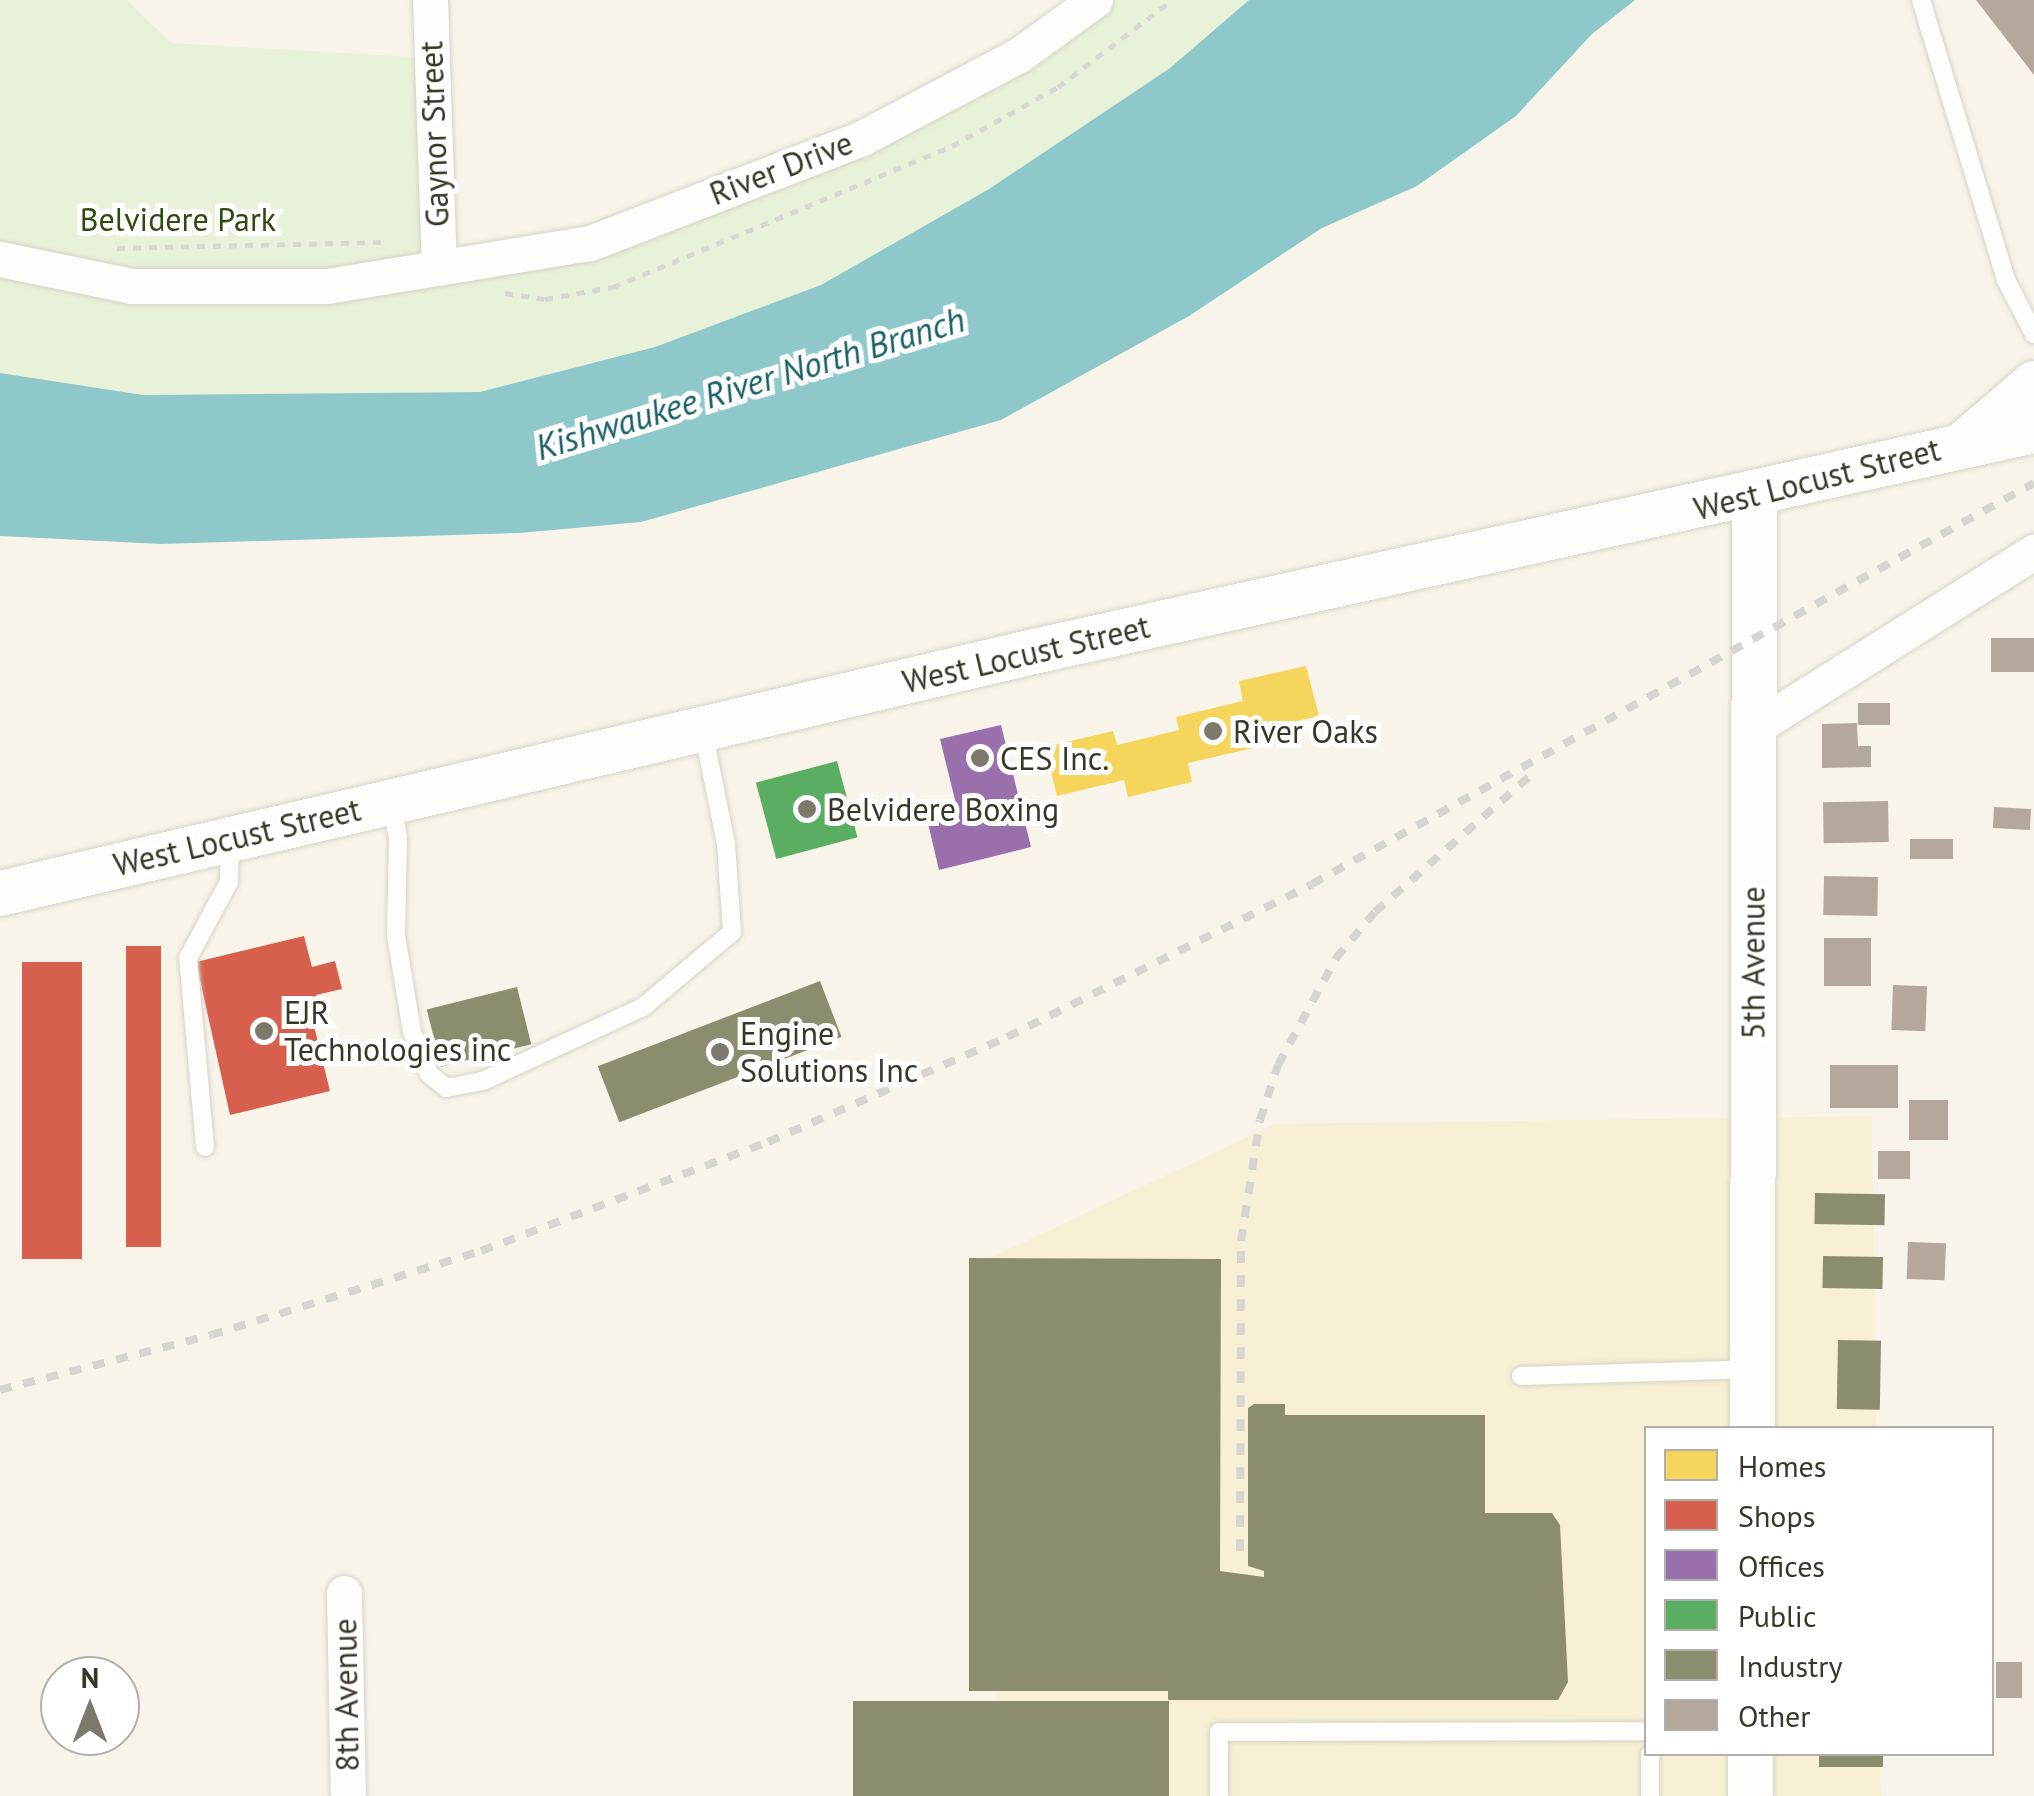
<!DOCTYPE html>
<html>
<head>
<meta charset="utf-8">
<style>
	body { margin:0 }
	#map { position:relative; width:2034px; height:1796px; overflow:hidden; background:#f8f4ea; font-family:"PT Sans",sans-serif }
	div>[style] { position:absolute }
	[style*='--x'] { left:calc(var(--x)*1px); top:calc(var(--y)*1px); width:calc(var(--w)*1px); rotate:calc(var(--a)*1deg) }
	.built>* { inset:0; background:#f7f0d4 }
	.green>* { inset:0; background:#e8f2d8 }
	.water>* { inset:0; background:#8ec8cb }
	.homes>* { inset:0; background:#f6d55c }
	.shops>* { inset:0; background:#d6604d; transform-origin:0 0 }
	.offices>* { inset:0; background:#9970ab }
	.public>* { inset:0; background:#5aae61; transform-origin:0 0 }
	.industry>* { inset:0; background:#8c8c6e; transform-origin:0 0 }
	.building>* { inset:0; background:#b4a89d; transform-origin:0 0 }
	.path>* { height:5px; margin-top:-2.5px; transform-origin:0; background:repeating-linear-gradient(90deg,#d9d7d4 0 8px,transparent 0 16px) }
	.roads { filter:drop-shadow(0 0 2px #d5d2c7) drop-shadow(0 0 2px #d5d2c7) }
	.service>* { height:18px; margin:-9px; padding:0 9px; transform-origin:9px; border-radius:9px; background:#fefdfc }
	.minor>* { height:35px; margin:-17.5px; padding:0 17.5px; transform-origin:17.5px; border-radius:17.5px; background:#fefdfc }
	.tertiary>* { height:45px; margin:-22.5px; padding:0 22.5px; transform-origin:22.5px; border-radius:22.5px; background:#fefdfc }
	.rail>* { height:8px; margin-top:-4px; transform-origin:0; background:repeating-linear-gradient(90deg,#d6d5d2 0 12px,transparent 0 24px) }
	.dots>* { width:28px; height:28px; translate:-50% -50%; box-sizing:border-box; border:5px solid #fff; border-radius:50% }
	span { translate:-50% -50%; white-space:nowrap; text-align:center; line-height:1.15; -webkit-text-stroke:10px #fff; paint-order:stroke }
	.street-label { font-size:32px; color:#393628 }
	.park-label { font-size:32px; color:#2f490e }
	.poi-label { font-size:32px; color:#393628 }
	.left { translate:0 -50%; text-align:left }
	.water-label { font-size:35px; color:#175e65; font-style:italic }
	.legend { position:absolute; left:1644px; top:1426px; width:350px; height:330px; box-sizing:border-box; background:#fff; border:2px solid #b0afa9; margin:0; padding:12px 18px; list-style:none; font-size:30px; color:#393628 }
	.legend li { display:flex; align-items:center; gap:20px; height:50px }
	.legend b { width:50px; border:2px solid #b0afa9 }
	.north { position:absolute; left:40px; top:1656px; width:100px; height:100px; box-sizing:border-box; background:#fff; border:2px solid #b0afa9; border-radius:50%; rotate:0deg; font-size:28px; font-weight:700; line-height:40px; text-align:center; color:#393628 }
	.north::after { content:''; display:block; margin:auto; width:35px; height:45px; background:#7c786c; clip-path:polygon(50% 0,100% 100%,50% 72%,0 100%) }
</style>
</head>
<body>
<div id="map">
	<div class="built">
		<i style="clip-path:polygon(1872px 1116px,1876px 1428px,1646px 1428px,1646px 1754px,1880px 1754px,1881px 1796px,997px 1796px,990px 1258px,1275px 1124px)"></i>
	</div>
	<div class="green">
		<i style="clip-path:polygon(0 0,127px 0,171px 43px,431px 58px,439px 267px,750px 180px,1095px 0,1249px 0,1170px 68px,989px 189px,821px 285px,655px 347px,480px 392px,143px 395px,0 373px)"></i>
	</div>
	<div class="water">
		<i style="clip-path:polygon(1249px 0,1635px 0,1592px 34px,1516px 116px,1417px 186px,1322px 228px,1189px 316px,1001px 420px,641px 522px,520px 533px,162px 544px,0 536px,0 373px,143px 395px,480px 392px,655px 347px,821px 285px,989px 189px,1170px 68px)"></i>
	</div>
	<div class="homes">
		<i style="clip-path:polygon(1306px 666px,1319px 716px,1249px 732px,1253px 748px,1188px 763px,1192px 782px,1128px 797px,1124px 780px,1057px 796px,1045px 747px,1113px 731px,1117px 745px,1179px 730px,1176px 717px,1243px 701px,1239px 681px)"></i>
	</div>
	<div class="shops">
		<i style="clip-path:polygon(304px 936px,312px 967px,335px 961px,342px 989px,316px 995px,322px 1020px,313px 1022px,330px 1091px,230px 1115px,196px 962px)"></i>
		<i style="left:126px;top:946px;width:35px;height:301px"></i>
		<i style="left:22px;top:962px;width:60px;height:297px"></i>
	</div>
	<div class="offices">
		<i style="clip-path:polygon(1001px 725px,1031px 847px,939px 870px,927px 819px,958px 812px,940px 739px)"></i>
	</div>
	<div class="public">
		<i style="left:837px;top:761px;width:79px;height:84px;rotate:75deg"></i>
	</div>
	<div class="industry">
		<i style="left:820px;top:981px;width:60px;height:238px;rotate:69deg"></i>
		<i style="left:517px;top:987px;width:59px;height:93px;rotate:76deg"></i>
		<i style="left:1815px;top:1193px;width:70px;height:31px;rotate:1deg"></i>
		<i style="left:1823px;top:1256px;width:60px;height:32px;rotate:1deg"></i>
		<i style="clip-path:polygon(969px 1258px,1221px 1259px,1220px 1571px,1264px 1577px,1264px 1571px,1248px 1566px,1248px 1408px,1254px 1404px,1285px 1404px,1285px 1415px,1485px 1415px,1485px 1513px,1552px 1513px,1560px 1525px,1568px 1682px,1558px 1700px,1168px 1700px,1168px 1691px,969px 1691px)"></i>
		<i style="left:1838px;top:1340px;width:43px;height:69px;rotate:1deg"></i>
		<i style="left:853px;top:1701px;width:316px;height:95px"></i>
		<i style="left:1819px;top:1754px;width:64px;height:13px"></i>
	</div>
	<div class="building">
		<i style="clip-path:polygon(1976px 0,2034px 0,2034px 75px)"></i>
		<i style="left:2034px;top:638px;width:34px;height:43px;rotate:90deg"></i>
		<i style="left:1890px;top:703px;width:22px;height:32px;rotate:90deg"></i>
		<i style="clip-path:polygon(1857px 723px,1858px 746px,1871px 746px,1871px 767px,1822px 768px,1822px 724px)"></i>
		<i style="left:1888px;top:801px;width:41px;height:65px;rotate:89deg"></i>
		<i style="left:1994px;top:807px;width:37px;height:21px;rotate:3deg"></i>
		<i style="left:1953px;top:839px;width:20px;height:43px;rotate:90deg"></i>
		<i style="left:1824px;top:876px;width:54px;height:39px;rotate:1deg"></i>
		<i style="left:1824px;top:938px;width:47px;height:48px"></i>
		<i style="left:1893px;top:985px;width:34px;height:45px;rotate:2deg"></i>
		<i style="left:1830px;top:1065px;width:68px;height:43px"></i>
		<i style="left:1909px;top:1100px;width:39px;height:40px"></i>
		<i style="left:1878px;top:1151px;width:32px;height:28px"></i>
		<i style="left:1908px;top:1242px;width:38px;height:37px;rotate:2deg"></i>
		<i style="left:1996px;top:1662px;width:26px;height:36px"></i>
	</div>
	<div class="path">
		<i style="--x:117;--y:248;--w:268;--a:-1.3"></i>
		<i style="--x:505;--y:293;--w:40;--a:8.5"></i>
		<i style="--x:545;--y:299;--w:69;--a:-10"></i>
		<i style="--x:613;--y:287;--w:367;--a:-22.6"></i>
		<i style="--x:952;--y:146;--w:121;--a:-29.1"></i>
		<i style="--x:1058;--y:87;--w:143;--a:-37.3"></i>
	</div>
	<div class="roads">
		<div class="service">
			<i style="--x:1921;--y:0;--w:293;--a:73.1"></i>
			<i style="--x:2006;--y:280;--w:61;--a:62.6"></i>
			<i style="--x:391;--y:802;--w:38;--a:79"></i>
			<i style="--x:398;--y:839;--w:96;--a:91.2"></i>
			<i style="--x:396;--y:935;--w:98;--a:80.6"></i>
			<i style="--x:412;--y:1032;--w:45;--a:68"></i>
			<i style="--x:429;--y:1074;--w:22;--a:39"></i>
			<i style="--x:446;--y:1088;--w:38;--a:-11"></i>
			<i style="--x:483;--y:1081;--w:176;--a:-24.8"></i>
			<i style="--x:643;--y:1007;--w:116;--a:-40.1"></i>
			<i style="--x:732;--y:932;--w:88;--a:-93.9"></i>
			<i style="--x:726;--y:844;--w:116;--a:-101.4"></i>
			<i style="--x:205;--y:1147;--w:190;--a:-95.1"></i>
			<i style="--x:188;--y:958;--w:86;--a:-61.7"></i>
			<i style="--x:229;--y:882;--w:43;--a:-88.7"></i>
			<i style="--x:1521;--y:1376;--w:230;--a:-1.7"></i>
			<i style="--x:1650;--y:1754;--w:42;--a:90"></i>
			<i style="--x:1219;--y:1796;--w:64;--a:-90"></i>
			<i style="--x:1219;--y:1732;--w:427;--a:-0.1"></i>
		</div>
		<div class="minor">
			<i style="--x:430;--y:0;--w:268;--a:88.1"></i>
			<i style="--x:0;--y:259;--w:134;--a:11.6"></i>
			<i style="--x:131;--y:286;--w:196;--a:0"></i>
			<i style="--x:327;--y:286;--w:266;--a:-9.3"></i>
			<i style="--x:590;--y:243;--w:292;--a:-21.1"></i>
			<i style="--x:862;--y:138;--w:178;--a:-27.9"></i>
			<i style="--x:1019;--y:55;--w:94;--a:-35.9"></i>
			<i style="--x:1754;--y:728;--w:331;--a:-32.2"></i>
			<i style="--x:344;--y:1593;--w:203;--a:88.9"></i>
		</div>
		<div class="tertiary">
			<i style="--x:1966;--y:441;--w:89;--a:-40.5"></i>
			<i style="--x:0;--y:893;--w:1057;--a:-13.18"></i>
			<i style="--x:1029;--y:652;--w:1029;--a:-12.46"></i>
			<i style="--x:1752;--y:1428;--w:931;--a:-89.88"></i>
			<i style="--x:1750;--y:1796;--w:42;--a:-90"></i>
		</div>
	</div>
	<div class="rail">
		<i style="--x:0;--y:1390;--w:218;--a:-14.6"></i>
		<i style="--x:211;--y:1335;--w:283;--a:-17.3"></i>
		<i style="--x:481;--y:1251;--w:307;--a:-20.8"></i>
		<i style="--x:768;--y:1142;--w:261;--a:-23.7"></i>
		<i style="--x:1007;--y:1037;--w:341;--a:-26.6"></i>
		<i style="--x:1312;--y:884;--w:826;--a:-29.05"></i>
		<i style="--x:1240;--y:1551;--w:310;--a:-89.8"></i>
		<i style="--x:1241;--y:1241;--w:122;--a:-81.1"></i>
		<i style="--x:1260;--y:1120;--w:58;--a:-71.9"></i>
		<i style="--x:1278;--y:1065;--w:122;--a:-61.5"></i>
		<i style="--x:1336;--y:958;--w:60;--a:-49.7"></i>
		<i style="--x:1375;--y:912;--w:208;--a:-41.3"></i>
	</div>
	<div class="dots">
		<i style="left:1213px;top:731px;background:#7c786c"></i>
		<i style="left:980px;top:758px;background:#7c786c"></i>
		<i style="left:807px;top:809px;background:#7c786c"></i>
		<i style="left:264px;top:1031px;background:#7c786c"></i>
		<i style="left:720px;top:1052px;background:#7c786c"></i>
	</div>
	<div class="street-label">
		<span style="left:434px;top:134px;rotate:-92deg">Gaynor Street</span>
		<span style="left:781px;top:168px;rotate:-21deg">River Drive</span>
		<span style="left:1817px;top:479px;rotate:-14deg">West Locust Street</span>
		<span style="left:1026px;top:654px;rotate:-13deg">West Locust Street</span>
		<span style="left:237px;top:837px;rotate:-13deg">West Locust Street</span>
		<span style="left:1753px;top:963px;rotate:-90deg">5th Avenue</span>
		<span style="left:346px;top:1695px;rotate:-91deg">8th Avenue</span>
	</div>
	<div class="park-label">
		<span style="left:178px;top:219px">Belvidere Park</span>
	</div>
	<div class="poi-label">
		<span class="left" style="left:1233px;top:731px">River Oaks</span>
		<span class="left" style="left:1000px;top:758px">CES Inc.</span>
		<span class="left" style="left:827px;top:809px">Belvidere Boxing</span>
		<span class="left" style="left:284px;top:1031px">EJR<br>Technologies inc</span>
		<span class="left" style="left:740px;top:1052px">Engine<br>Solutions Inc</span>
	</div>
	<div class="water-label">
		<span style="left:750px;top:383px;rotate:-17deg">Kishwaukee River North Branch</span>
	</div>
	<ul class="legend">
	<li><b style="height:28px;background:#f6d55c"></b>Homes</li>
	<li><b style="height:28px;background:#d6604d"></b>Shops</li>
	<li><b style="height:28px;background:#9970ab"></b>Offices</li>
	<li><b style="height:28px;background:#5aae61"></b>Public</li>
	<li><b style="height:28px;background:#8c8c6e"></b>Industry</li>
	<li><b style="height:28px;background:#b4a89d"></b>Other</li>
	</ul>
	<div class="north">N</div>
</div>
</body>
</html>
